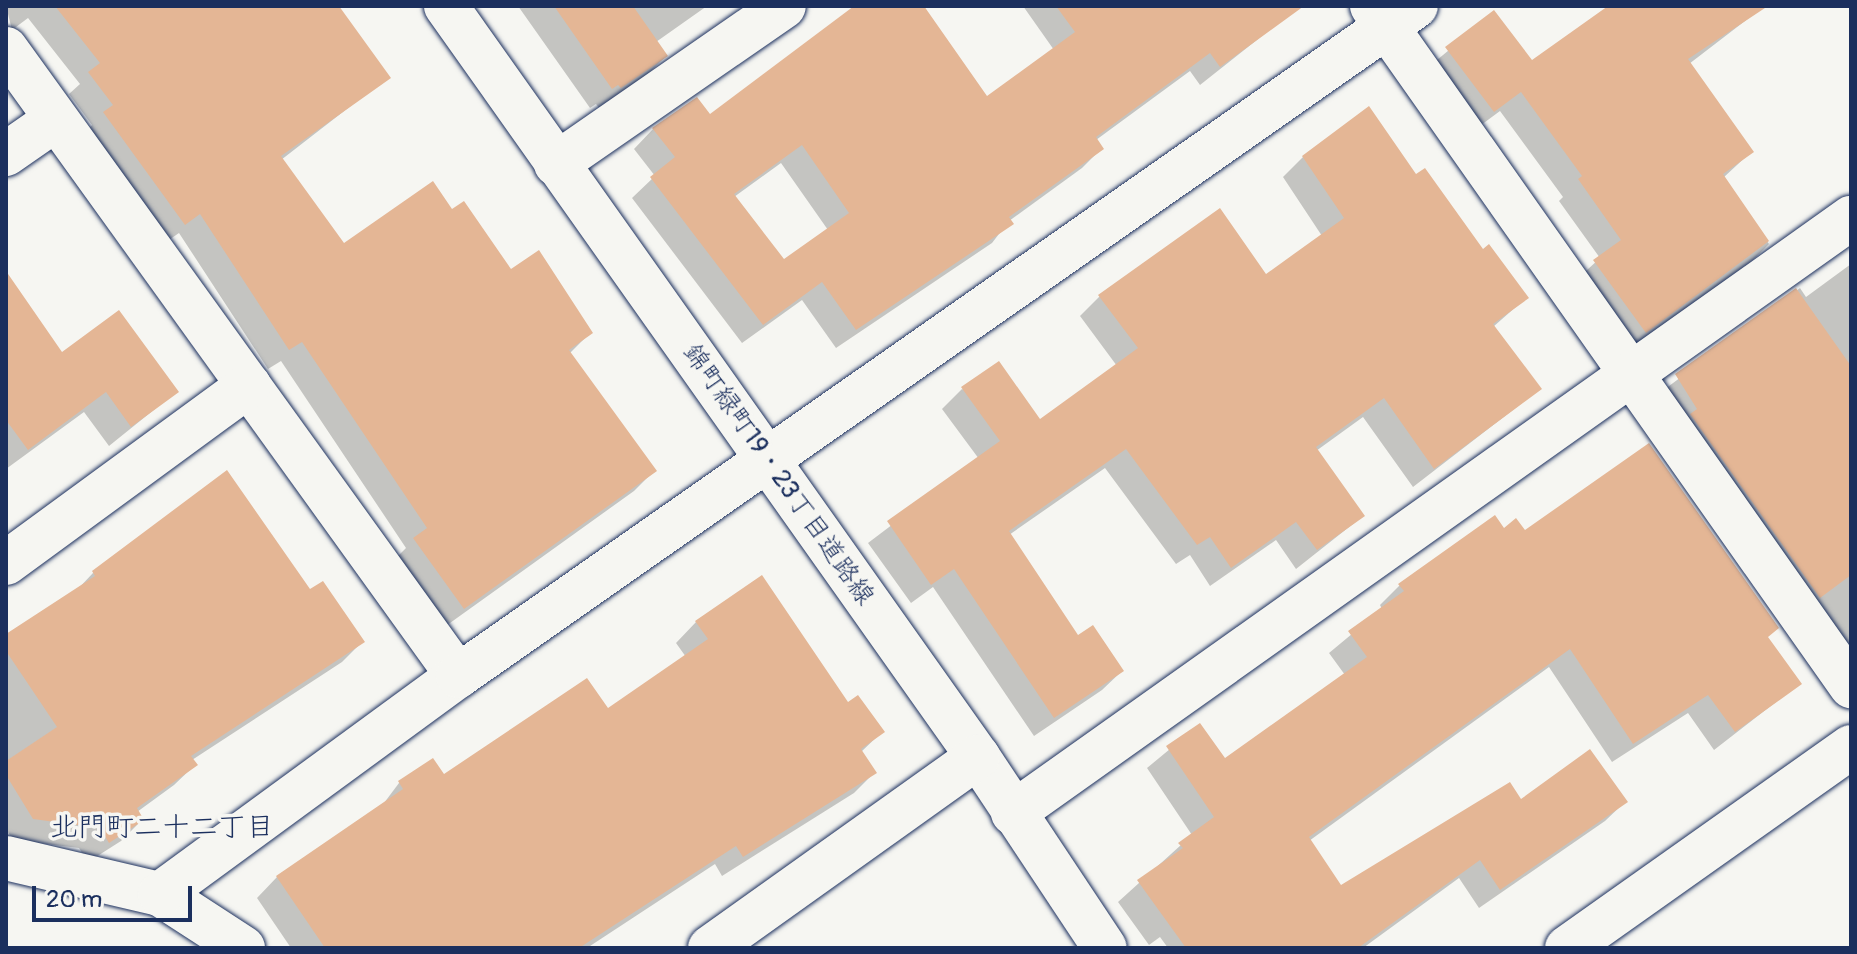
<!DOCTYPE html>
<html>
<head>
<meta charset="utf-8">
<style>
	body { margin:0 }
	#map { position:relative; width:1857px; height:954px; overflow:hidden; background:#f6f6f2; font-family:Pangolin,"Klee One",sans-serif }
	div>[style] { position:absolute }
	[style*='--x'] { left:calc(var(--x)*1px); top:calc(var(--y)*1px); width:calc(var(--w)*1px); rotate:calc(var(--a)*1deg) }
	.shadow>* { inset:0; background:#0003 }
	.building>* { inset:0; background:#e4b695 }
	.roads { filter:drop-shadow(0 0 2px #1b2f5e) drop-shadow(0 0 2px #1b2f5e) }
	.street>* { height:44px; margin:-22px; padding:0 22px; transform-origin:22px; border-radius:22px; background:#f6f6f2 }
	span { translate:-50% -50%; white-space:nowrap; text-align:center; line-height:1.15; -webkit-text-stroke:7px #f6f6f2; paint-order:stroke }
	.street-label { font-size:26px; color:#1b2f5e }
	.neighbourhood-label { font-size:28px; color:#1b2f5e }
	.frame { position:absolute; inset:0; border:8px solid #1b2f5e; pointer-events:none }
	.scale { position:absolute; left:32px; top:886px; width:160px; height:36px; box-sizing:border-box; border:4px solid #1b2f5e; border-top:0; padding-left:10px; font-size:24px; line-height:28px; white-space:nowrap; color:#1b2f5e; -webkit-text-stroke:6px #f6f6f2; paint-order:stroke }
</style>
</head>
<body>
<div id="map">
	<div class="shadow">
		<i style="clip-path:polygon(6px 6px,337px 6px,388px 77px,281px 160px,344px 246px,452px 211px,511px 272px,590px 333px,569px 354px,654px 471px,634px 491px,443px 628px,394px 560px,406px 548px,281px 361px,268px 369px,179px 233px,163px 244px,84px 134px,92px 125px,69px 94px,80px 84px,28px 18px,12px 30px)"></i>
		<i style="clip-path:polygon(518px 6px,707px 6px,656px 42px,666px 56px,645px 77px,599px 108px,596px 104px,590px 108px)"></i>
		<i style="clip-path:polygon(evenodd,862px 6px,920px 6px,986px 99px,1054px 50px,1023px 6px,1300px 6px,1200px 85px,1190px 71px,1096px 140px,1102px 148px,1082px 168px,1009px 221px,992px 243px,836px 348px,802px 300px,742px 343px,632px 198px,655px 176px,634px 149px,653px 129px,709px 117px,862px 6px,781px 163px,828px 230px,784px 262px,734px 197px,781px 163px)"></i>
		<i style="clip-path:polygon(1611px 6px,1754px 6px,1758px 11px,1689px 64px,1751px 152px,1723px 178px,1769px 244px,1749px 264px,1625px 352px,1574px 282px,1600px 258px,1559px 201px,1563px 197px,1500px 111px,1473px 131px,1426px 69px,1494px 13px,1532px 63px)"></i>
		<i style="clip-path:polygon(1303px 157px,1415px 177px,1527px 297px,1493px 327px,1540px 389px,1413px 487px,1363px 417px,1316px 451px,1363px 516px,1296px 569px,1276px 540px,1210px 586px,1190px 555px,1176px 564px,1105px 468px,1009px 535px,1077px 638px,1122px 671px,1102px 690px,1034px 736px,933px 587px,911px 603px,868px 543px,979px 459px,942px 409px,962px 389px,1039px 422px,1117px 366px,1080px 316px,1100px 296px,1265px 276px,1322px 236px,1283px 177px)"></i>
		<i style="clip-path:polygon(1851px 264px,1851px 653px,1657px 395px,1800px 288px,1806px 297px)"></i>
		<i style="clip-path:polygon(6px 279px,61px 355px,176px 392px,109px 446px,84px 412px,6px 469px)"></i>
		<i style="clip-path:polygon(1503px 531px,1525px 533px,1766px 638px,1799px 684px,1714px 750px,1688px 713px,1612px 762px,1549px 667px,1309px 841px,1340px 888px,1521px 801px,1625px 802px,1605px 821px,1479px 908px,1459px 878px,1363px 948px,1168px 948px,1160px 937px,1149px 945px,1118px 902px,1192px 835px,1147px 768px,1199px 725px,1224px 761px,1345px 675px,1329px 653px,1382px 609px,1380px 605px,1400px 585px)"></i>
		<i style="clip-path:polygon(93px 573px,310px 592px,362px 642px,342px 662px,192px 760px,195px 765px,174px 785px,137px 812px,142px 820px,121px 841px,88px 862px,79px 848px,13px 840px,6px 829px,6px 636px,75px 592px)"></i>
		<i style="clip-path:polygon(696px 622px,847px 705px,882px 732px,861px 752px,875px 772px,854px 793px,722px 876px,715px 864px,587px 948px,291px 948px,257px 898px,277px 877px,381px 807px,399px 783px,432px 761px,443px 777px,608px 711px,686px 657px,676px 643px)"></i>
	</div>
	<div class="building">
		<i style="clip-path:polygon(55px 6px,339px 6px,391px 78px,281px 156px,344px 243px,433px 181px,452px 209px,464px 201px,511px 269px,539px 250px,593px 333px,569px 350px,657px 471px,464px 609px,413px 538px,427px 528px,302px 342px,289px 350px,200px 214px,185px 225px,103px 112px,113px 105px,88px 72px,100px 63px)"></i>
		<i style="clip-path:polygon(554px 6px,633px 6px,668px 56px,621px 88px,618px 85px,612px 89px)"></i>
		<i style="clip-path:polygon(evenodd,854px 6px,924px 6px,987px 96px,1075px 32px,1056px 6px,1304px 6px,1220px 67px,1210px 53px,1096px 137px,1104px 149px,1009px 217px,1014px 224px,856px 330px,822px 282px,763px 325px,650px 177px,675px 157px,652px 128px,697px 97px,710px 114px,854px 6px,802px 145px,849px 213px,784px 259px,734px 194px,802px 145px)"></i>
		<i style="clip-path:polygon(1608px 6px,1768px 6px,1688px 59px,1754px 152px,1723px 174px,1769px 241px,1646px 333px,1593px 260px,1621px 240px,1578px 179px,1582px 176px,1521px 92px,1494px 112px,1445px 47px,1494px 10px,1532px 60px)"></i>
		<i style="clip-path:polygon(1369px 106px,1416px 174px,1425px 168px,1483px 249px,1489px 244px,1529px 298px,1493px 324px,1542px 389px,1434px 469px,1384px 398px,1316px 447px,1365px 516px,1317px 550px,1296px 522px,1231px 568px,1210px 537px,1197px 545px,1126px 449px,1009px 531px,1078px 635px,1093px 625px,1124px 671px,1054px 718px,954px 569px,931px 585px,887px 521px,1000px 441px,961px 387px,999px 361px,1040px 419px,1138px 348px,1098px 295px,1220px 208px,1266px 274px,1344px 218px,1302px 156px)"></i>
		<i style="clip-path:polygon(6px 271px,62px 352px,119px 310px,179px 392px,131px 427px,106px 392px,28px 450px,6px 420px)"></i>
		<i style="clip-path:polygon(1796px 288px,1851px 366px,1851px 575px,1820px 598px,1690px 414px,1697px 409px,1675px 374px)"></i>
		<i style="clip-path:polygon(1649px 443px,1779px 628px,1768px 637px,1802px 684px,1735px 732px,1708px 695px,1633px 744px,1570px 649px,1309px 837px,1341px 885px,1510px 782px,1521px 799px,1590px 749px,1628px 802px,1500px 890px,1480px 860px,1358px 948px,1186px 948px,1137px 880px,1183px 848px,1178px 843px,1214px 817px,1166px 746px,1200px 723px,1225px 758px,1367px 657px,1348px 631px,1404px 591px,1398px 584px,1495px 515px,1504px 528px,1516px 518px,1525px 530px)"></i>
		<i style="clip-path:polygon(227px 470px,310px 589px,323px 581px,365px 642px,191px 756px,198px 765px,137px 808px,144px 820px,109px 843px,100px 828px,33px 819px,6px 775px,6px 761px,57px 727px,6px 651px,6px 634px,95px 576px,92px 571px)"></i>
		<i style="clip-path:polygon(762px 575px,848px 702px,858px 695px,885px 732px,861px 749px,877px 773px,743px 857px,736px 846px,579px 948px,325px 948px,276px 876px,403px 789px,398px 781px,433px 758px,444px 774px,587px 678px,608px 708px,708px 639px,695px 621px)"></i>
	</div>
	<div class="roads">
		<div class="street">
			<i style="--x:446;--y:6;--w:920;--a:54.69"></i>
			<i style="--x:978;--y:757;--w:229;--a:56.4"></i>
			<i style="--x:1372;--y:6;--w:832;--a:54.84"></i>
			<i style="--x:6;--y:49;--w:773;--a:54.21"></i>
			<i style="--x:6;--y:154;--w:60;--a:-34.8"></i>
			<i style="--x:556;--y:164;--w:277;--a:-34.7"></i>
			<i style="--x:6;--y:563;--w:301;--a:-36.2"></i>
			<i style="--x:1013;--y:813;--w:1028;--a:-35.38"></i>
			<i style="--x:6;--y:858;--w:158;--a:13.2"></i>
			<i style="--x:160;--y:894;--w:99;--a:33"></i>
			<i style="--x:160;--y:894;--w:369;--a:-36.2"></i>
			<i style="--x:458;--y:676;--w:1169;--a:-34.97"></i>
			<i style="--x:710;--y:948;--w:329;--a:-35.5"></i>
			<i style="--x:1567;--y:948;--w:348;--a:-35.3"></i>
		</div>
	</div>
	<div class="street-label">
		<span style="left:778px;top:475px;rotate:55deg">錦町緑町19・23丁目道路線</span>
	</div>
	<div class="neighbourhood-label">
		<span style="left:162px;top:828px">北門町二十二丁目</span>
	</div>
	<div class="frame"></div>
	<div class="scale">20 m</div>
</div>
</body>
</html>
